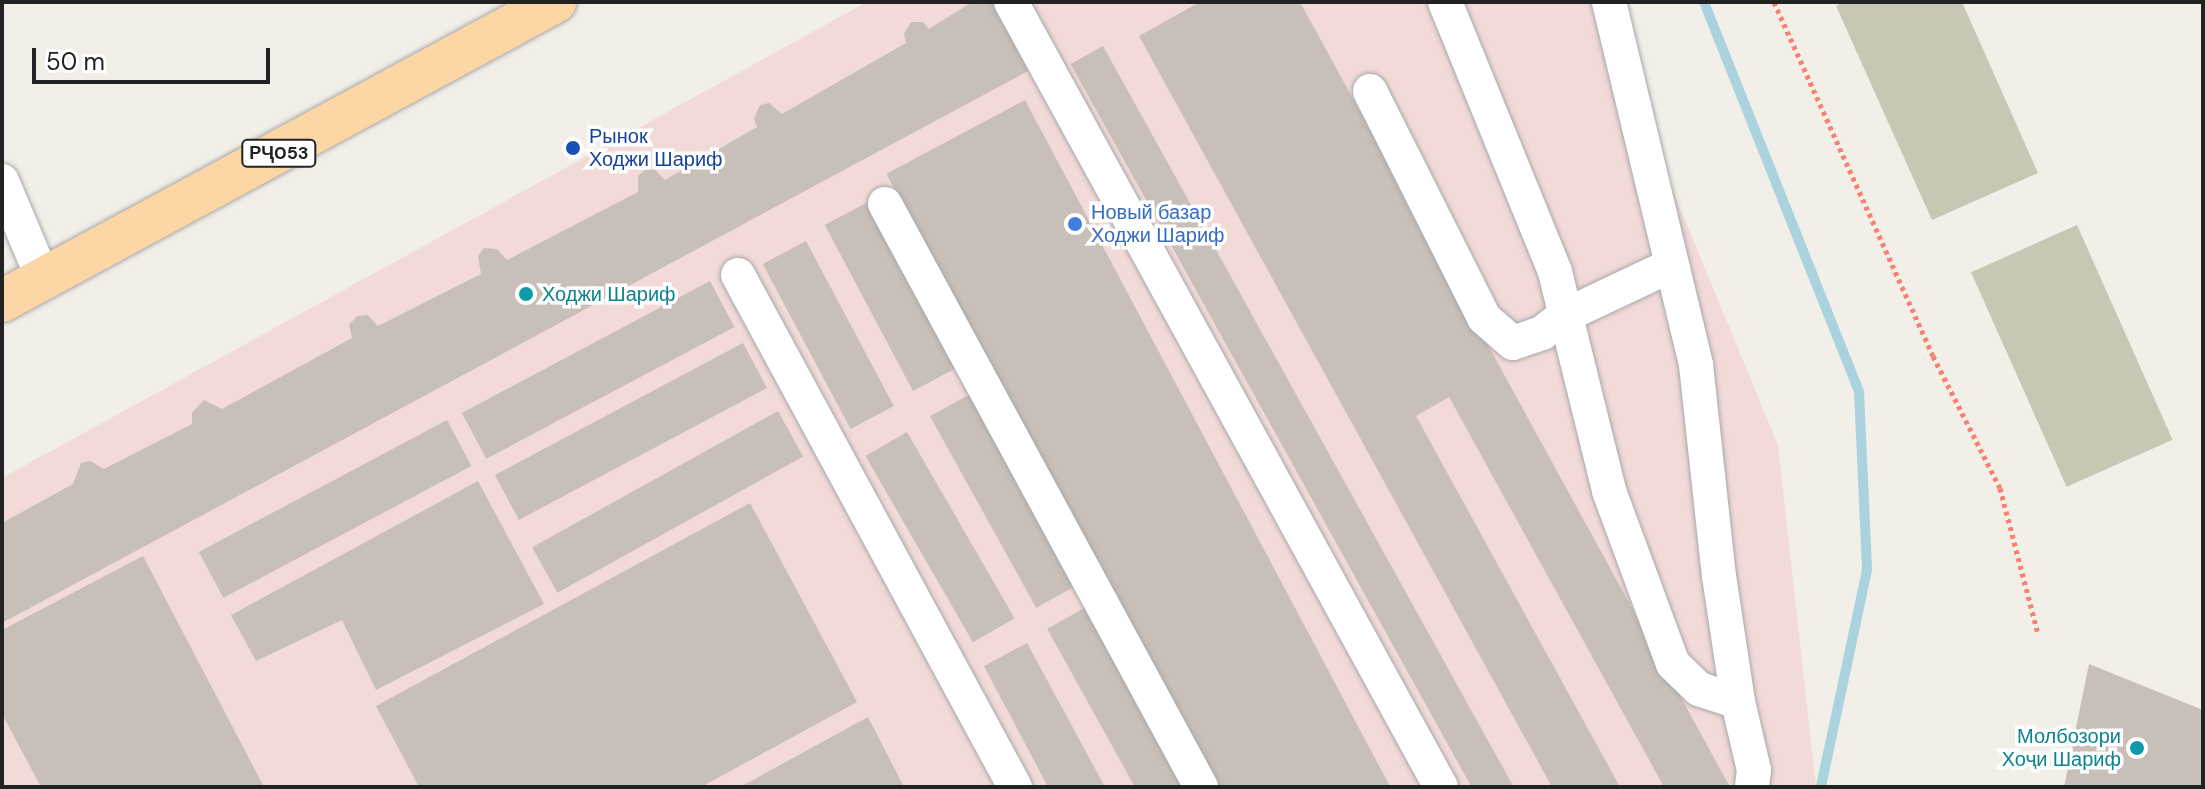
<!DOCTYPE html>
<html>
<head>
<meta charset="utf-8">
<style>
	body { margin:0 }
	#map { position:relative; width:2205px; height:789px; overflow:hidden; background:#f2efe9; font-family:"DM Sans",sans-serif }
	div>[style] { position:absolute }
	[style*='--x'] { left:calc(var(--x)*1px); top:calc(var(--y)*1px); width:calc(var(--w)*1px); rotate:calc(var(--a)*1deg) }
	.commercial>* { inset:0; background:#f2dad9 }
	.construction>* { inset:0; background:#c7c7b4; transform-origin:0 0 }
	.stream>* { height:10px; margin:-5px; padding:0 5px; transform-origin:5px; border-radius:5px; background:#aad3df }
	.building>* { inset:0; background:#c7bfb8; transform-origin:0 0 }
	.path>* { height:5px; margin-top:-2.5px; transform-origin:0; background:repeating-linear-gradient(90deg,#fa8072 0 4px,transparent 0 8px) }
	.roads { filter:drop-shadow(0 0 2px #a9a9a9) drop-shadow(0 0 2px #a9a9a9) }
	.minor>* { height:34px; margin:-17px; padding:0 17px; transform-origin:17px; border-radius:17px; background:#fff }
	.major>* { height:42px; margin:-21px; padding:0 21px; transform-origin:21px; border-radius:21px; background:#fcd6a4 }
	.dots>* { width:22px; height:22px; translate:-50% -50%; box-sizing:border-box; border:4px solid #fff; border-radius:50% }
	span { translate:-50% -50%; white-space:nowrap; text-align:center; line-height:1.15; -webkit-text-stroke:7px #fff; paint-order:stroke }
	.shield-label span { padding:2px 6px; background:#fff; border:2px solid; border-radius:6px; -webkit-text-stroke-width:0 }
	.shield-label { font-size:18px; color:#222; font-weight:700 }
	.transit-label { font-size:20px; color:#164399 }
	.left { translate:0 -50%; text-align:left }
	.shop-label { font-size:20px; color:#366cbe }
	.culture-label { font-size:20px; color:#0d838f }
	.right { translate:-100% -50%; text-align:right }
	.frame { position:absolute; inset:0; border:4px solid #222; pointer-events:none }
	.scale { position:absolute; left:32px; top:48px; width:238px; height:36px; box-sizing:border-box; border:4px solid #222; border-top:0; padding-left:10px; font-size:24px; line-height:28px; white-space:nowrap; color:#222; -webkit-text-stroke:6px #fff; paint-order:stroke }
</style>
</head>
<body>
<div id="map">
	<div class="commercial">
		<i style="clip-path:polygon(867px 2px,1595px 2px,1778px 445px,1816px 787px,2px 787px,2px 478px)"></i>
	</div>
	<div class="construction">
		<i style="clip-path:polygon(1844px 2px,1962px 2px,2038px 173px,1932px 220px,1836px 6px)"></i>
		<i style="left:2077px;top:225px;width:235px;height:116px;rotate:66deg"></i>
	</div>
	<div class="stream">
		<i style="--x:1704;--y:2;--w:420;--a:68.3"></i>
		<i style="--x:1859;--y:392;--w:178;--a:87.4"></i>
		<i style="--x:1867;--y:570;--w:222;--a:102"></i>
	</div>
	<div class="building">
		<i style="clip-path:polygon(972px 2px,994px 2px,1028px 71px,2px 623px,2px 523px,73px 484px,81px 463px,90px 461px,104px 469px,192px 424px,192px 413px,204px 400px,222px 409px,352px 338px,349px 325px,357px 316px,368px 315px,378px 326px,481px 274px,478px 256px,484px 248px,497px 249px,507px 260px,638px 192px,638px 176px,645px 170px,654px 169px,665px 180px,757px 127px,754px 119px,760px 105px,769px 103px,782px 114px,906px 43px,904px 34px,911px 22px,923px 22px,929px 29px)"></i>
		<i style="clip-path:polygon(1200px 2px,1300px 2px,1730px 787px,1664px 787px,1449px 397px,1416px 416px,1620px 787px,1552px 787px,1139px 36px)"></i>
		<i style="left:1103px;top:46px;width:847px;height:37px;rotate:61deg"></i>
		<i style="left:1025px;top:100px;width:777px;height:157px;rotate:62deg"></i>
		<i style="left:868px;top:202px;width:188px;height:49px;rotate:62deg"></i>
		<i style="left:806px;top:241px;width:187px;height:49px;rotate:62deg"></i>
		<i style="left:710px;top:281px;width:52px;height:281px;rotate:62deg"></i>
		<i style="left:743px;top:343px;width:51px;height:281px;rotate:62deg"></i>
		<i style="left:972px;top:393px;width:219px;height:48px;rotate:61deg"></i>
		<i style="left:778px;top:411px;width:52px;height:281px;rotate:61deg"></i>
		<i style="left:447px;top:420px;width:52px;height:281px;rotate:62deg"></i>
		<i style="left:907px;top:432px;width:215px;height:48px;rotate:60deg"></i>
		<i style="clip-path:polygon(478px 481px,544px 604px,376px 690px,342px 620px,256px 661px,231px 615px)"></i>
		<i style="clip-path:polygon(750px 503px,857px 702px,701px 787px,419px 787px,376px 706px)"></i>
		<i style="clip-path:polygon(143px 556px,264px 787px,41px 787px,2px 714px,2px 630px)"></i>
		<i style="left:1090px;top:605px;width:208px;height:49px;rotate:61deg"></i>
		<i style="clip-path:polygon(1027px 643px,1105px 787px,1048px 787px,984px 666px)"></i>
		<i style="clip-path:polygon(2089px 664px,2203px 710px,2203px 787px,2064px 787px)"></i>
		<i style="clip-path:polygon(868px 717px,904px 787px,740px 787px)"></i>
	</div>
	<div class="path">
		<i style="--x:1774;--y:2;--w:388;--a:65.8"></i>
		<i style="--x:1933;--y:356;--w:148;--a:63.1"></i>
		<i style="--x:2000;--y:488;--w:151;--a:75.4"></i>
	</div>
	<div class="roads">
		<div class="minor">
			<i style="--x:1011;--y:2;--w:895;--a:61.29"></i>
			<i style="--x:1445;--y:2;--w:292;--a:67.8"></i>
			<i style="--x:1555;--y:272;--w:226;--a:76.1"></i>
			<i style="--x:1609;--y:491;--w:184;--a:69.7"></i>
			<i style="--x:1673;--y:664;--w:36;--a:44"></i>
			<i style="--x:1699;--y:689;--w:41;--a:18.4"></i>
			<i style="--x:1609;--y:2;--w:373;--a:76.5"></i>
			<i style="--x:1696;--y:365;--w:212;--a:83.8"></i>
			<i style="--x:1719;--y:576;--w:127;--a:81.4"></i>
			<i style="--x:1738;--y:702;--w:70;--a:76.8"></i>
			<i style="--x:1754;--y:770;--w:17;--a:97"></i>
			<i style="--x:1370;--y:91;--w:254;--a:63.3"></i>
			<i style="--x:1484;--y:318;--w:38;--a:41"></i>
			<i style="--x:1513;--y:343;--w:31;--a:-19"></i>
			<i style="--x:1542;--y:333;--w:28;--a:-38"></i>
			<i style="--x:1564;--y:316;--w:119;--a:-25.3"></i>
			<i style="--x:2;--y:181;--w:108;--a:67.2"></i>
			<i style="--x:885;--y:204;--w:663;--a:61.54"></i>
			<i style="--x:738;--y:275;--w:582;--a:61.59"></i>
		</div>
		<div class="major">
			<i style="--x:2;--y:301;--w:629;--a:-28.4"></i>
		</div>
	</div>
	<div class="dots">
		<i style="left:573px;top:148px;background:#1a4fb4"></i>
		<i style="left:1075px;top:224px;background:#3f7fe0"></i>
		<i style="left:526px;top:294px;background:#0f9aa8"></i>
		<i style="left:2137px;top:748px;background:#0f9aa8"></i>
	</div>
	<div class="shield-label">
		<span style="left:279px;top:153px">РҶ053</span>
	</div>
	<div class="transit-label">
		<span class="left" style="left:589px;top:148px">Рынок<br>Ходжи Шариф</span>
	</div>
	<div class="shop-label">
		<span class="left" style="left:1091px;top:224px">Новый базар<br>Ходжи Шариф</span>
	</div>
	<div class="culture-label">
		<span class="left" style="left:542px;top:294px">Ходжи Шариф</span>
		<span class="right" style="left:2121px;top:748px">Молбозори<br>Хоҷи Шариф</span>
	</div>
	<div class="frame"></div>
	<div class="scale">50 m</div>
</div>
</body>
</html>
